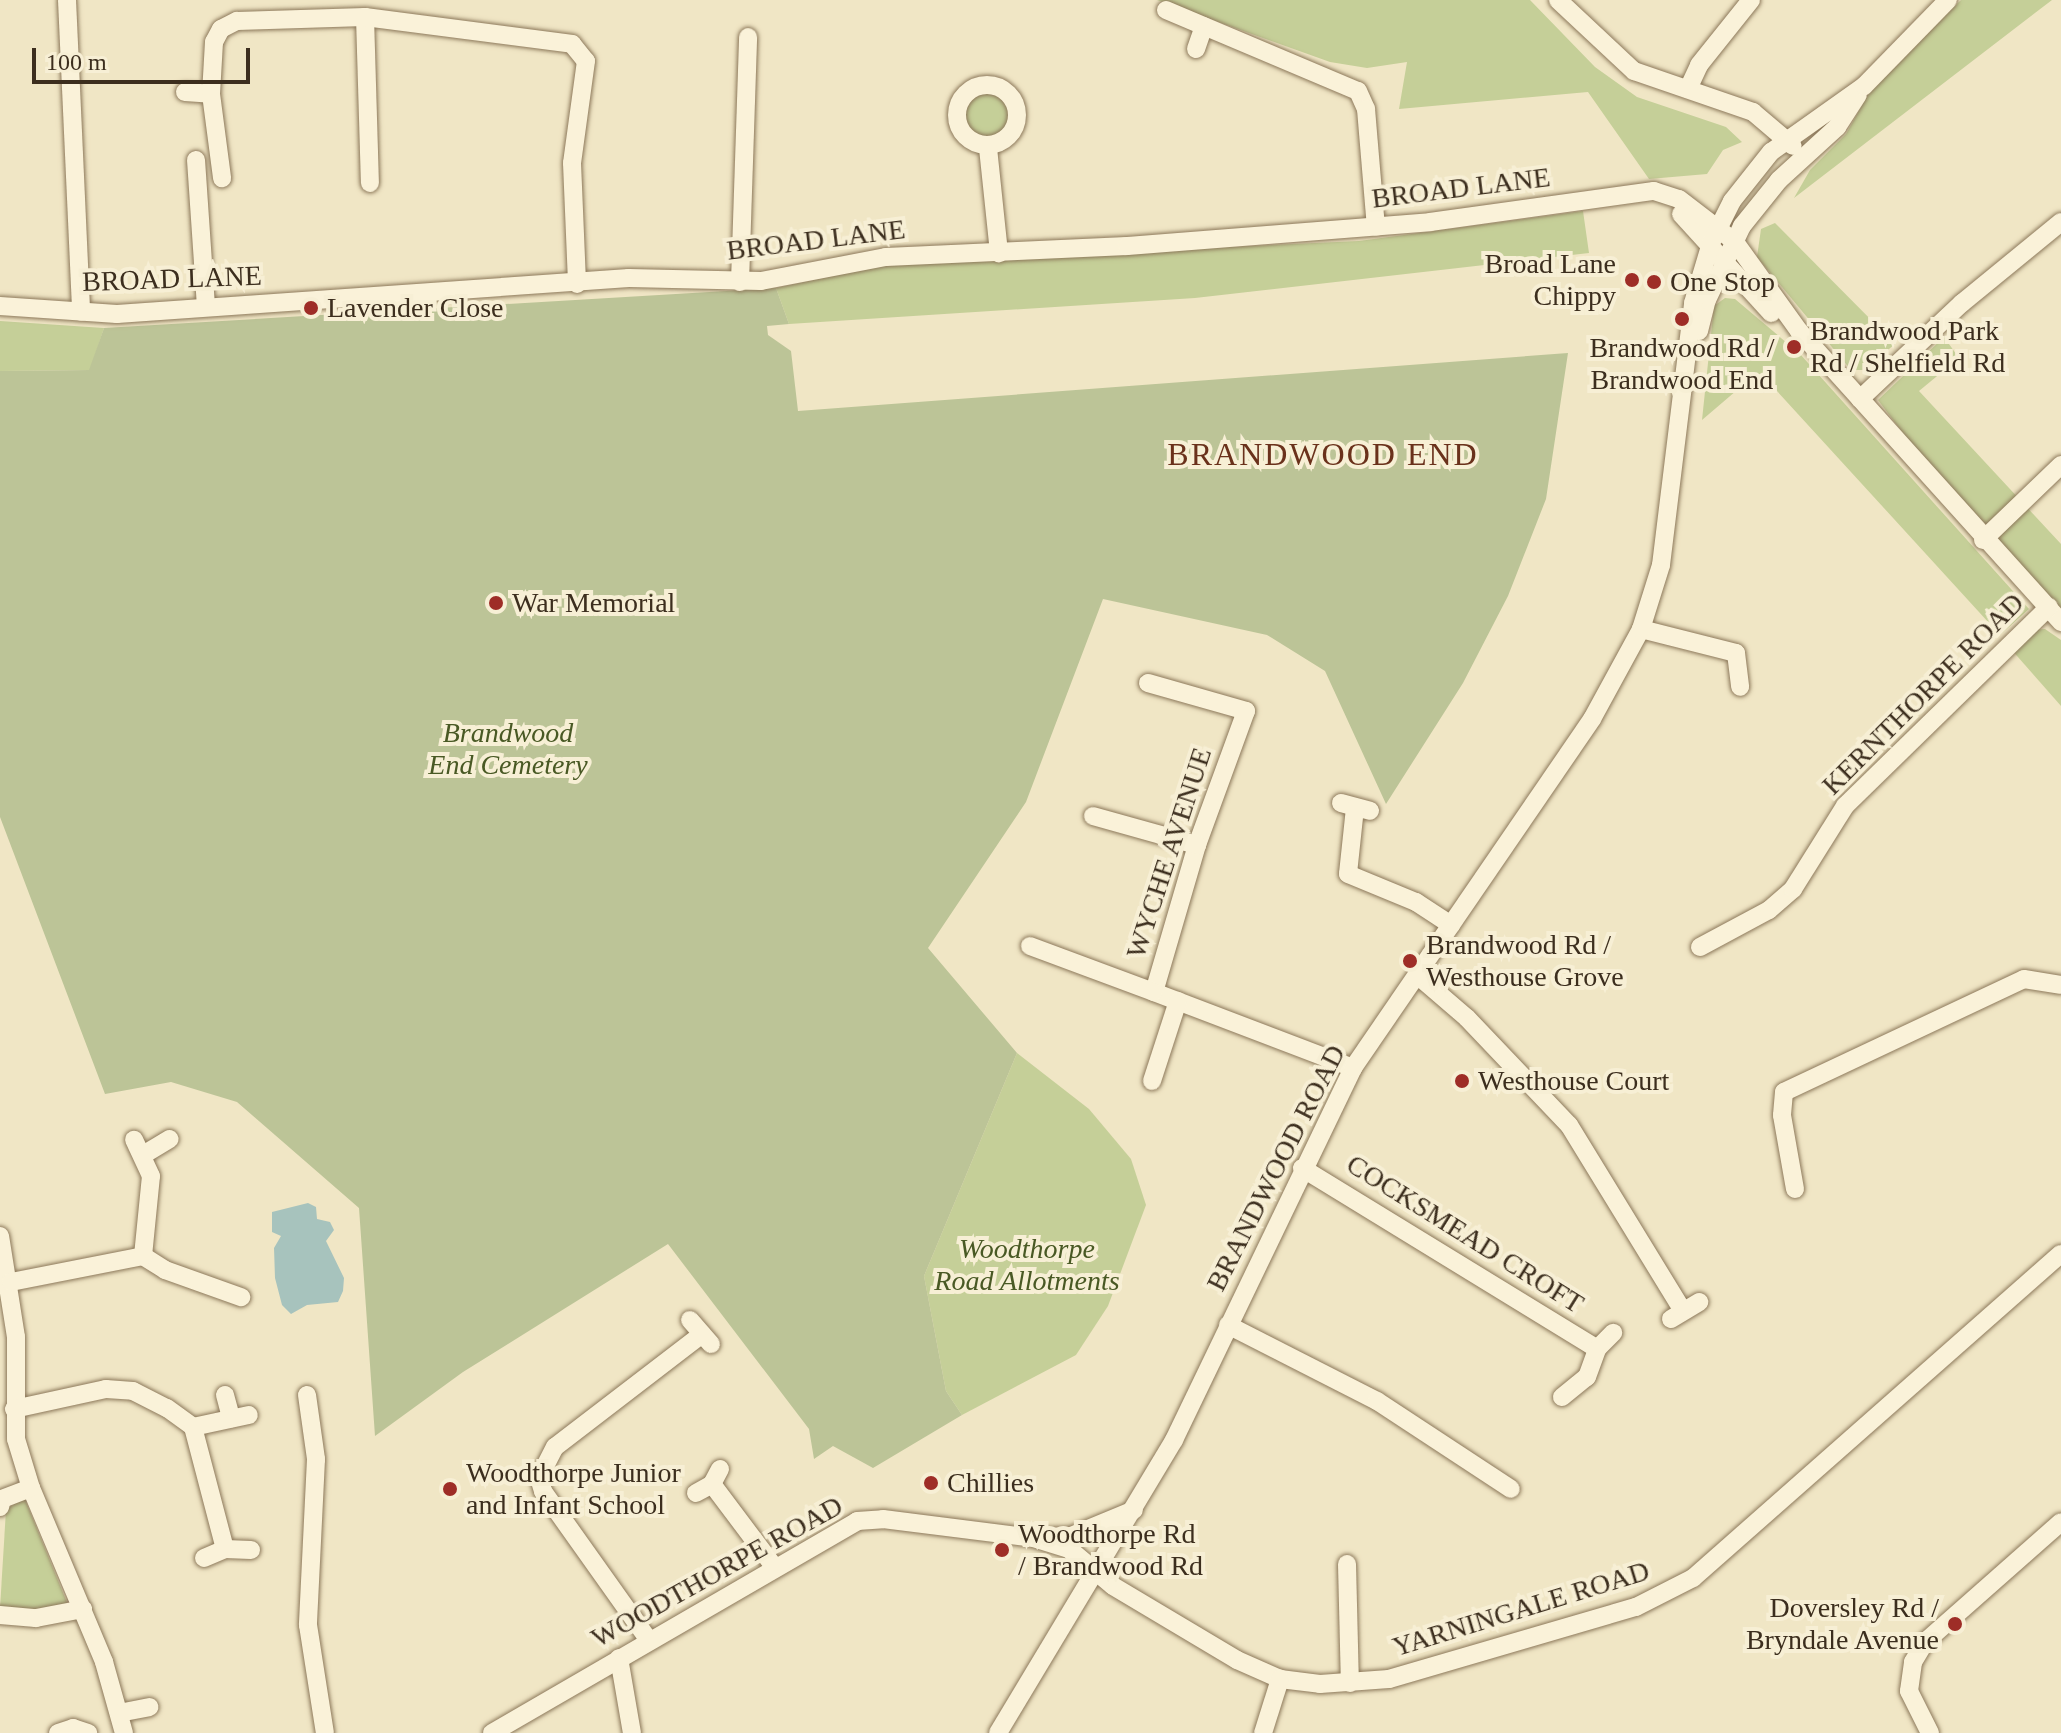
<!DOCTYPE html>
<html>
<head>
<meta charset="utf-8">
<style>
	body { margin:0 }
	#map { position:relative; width:2061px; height:1733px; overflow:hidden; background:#f0e6c5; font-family:"Times New Roman",serif }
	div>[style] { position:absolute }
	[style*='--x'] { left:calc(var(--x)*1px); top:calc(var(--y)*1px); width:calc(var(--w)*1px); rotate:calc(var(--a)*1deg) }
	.green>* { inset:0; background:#c5cf98 }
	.round { border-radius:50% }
	.cemetery>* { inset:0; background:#bcc497 }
	.water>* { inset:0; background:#a7c3bd }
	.roads { filter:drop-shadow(0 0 2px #8c785a) drop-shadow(0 0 2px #8c785a) }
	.minor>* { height:18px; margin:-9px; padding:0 9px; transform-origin:9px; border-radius:9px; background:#faf2d9 }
	.minor>.ring { margin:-9px; padding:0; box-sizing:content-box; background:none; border:18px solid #faf2d9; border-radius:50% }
	.dots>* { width:22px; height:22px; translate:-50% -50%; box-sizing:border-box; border:4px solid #f7efd5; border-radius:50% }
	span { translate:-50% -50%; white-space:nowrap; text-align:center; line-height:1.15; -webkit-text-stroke:8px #f7efd5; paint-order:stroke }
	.street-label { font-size:28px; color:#3c2e1e }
	.poi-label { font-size:28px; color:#3c2e1e }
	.right { translate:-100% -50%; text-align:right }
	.left { translate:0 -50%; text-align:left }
	.park-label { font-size:28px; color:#495924; font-style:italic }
	.quarter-label { font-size:32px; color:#6a311b; letter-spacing:2px }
	.scale { position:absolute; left:32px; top:48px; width:218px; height:36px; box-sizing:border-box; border:4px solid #3c2e1e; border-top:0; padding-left:10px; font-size:24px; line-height:28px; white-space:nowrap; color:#3c2e1e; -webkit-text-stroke:6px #f7efd5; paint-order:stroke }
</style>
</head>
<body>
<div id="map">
	<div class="green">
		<i style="clip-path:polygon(1157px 0,1530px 0,1595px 67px,1637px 97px,1726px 127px,1742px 142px,1723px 150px,1707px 174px,1649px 179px,1588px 92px,1399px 109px,1407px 62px,1367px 68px,1330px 62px)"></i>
		<i style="clip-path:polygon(1961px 0,2052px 0,1794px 198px,1810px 170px,1846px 134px,1874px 84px)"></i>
		<i class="round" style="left:963px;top:93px;width:46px;height:46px"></i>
		<i style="clip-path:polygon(1583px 211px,1589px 253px,1195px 298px,789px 324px,776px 288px,898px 262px,1359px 241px)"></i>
		<i style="clip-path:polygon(1775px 223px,1895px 344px,1864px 370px,1851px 370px,1757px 257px,1761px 229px)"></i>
		<i style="clip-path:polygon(1725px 298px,1735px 299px,1800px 354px,2029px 609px,2000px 635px,1766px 379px,1750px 379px,1702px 420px,1714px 306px)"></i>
		<i style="clip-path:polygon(0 321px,104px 328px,90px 370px,0 371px)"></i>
		<i style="clip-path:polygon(1944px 337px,1959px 358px,1919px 391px,2061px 544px,2061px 609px,1924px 461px,1878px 400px)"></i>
		<i style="clip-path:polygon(2045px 629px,2061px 640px,2061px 706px,2010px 648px,2032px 630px)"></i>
		<i style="clip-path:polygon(1017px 1053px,1089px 1109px,1131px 1159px,1146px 1205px,1108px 1306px,1076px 1355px,962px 1415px,946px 1391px,924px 1276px)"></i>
		<i style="clip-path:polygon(24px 1497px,68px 1605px,33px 1611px,0 1608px,6px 1510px)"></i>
	</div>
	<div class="cemetery">
		<i style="clip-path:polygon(776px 288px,789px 324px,767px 326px,768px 335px,791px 351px,798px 411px,1568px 353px,1546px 499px,1508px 596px,1463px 683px,1386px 804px,1325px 671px,1267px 635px,1103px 599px,1026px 802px,928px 948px,1017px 1053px,924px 1276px,946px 1391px,962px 1415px,873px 1468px,833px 1446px,814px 1459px,809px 1429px,668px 1244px,463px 1372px,375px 1436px,359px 1208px,237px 1102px,171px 1082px,105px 1094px,0 817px,0 371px,89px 370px,104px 328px)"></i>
	</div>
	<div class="water">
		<i style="clip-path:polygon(308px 1203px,316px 1207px,317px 1219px,330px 1222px,334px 1230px,326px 1241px,344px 1278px,343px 1291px,338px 1302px,307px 1305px,291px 1314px,282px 1305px,275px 1278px,274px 1248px,281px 1236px,272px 1232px,272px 1212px)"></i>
	</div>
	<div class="roads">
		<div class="minor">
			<i style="--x:67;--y:0;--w:312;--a:87.4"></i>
			<i style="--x:1558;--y:0;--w:104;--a:43.1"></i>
			<i style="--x:1634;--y:71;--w:126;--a:19"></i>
			<i style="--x:1753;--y:112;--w:52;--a:40.4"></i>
			<i style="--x:1166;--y:10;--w:208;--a:22.9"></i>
			<i style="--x:1358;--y:91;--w:20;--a:66"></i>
			<i style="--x:1366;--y:109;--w:118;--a:85.2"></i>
			<i style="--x:365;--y:17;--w:166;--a:88.3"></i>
			<i style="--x:1196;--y:49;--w:24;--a:-71"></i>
			<i class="ring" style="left:957px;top:85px;width:42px;height:42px"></i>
			<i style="--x:1688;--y:89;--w:26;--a:-65"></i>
			<i style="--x:1699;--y:65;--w:83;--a:-51.3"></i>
			<i style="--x:185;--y:92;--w:26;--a:4"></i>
			<i style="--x:211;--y:94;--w:52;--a:-86.7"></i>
			<i style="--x:214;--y:42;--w:15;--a:-62"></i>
			<i style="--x:221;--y:29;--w:18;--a:-27"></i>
			<i style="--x:237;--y:21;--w:128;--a:-1.8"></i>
			<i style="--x:365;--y:17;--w:209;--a:7.4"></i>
			<i style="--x:572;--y:44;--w:22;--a:51"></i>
			<i style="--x:586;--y:61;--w:103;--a:97.8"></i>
			<i style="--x:572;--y:163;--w:121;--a:87.6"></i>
			<i style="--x:211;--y:94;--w:85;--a:82.5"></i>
			<i style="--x:988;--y:148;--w:106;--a:84"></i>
			<i style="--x:196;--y:160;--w:147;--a:86.1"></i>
			<i style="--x:1681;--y:214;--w:134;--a:47.7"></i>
			<i style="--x:740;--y:282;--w:245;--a:-88.1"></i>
			<i style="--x:0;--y:306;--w:117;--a:3.9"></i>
			<i style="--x:117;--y:314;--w:513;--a:-4.02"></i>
			<i style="--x:629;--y:278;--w:132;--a:1.3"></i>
			<i style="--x:761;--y:281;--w:127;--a:-10.9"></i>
			<i style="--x:886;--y:257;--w:241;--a:-2.6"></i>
			<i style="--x:1127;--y:246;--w:304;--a:-4.5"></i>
			<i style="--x:1430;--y:222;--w:226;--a:-7.9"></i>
			<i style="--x:1654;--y:191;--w:26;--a:18"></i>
			<i style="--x:1679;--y:199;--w:71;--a:37.5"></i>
			<i style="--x:1735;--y:242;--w:110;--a:54.3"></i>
			<i style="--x:1799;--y:331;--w:392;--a:48"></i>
			<i style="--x:1699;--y:331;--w:32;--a:-76"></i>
			<i style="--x:1707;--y:300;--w:82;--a:-64.7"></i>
			<i style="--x:1742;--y:226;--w:59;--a:-51.2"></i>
			<i style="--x:1779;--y:180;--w:79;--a:-42.4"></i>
			<i style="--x:1837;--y:127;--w:38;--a:-57"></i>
			<i style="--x:1860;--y:399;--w:140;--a:-43.3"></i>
			<i style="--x:1962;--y:303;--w:128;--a:-39.3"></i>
			<i style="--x:1983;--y:540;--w:108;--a:-43.9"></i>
			<i style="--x:1641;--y:629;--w:98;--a:14.2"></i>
			<i style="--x:1736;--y:653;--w:34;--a:83"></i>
			<i style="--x:1148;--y:683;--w:102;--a:15.9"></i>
			<i style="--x:1246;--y:711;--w:143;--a:110.1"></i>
			<i style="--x:1197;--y:845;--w:153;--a:106.3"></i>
			<i style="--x:1154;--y:992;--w:213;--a:20.9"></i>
			<i style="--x:1341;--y:803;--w:30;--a:15"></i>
			<i style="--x:1355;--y:808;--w:66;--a:96.1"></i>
			<i style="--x:1348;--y:874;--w:74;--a:22.4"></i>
			<i style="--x:1416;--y:902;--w:42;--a:33.3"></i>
			<i style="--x:1093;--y:816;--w:108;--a:15.6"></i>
			<i style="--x:1030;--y:946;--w:132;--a:20.4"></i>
			<i style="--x:1700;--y:947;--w:78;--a:-28.2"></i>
			<i style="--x:1769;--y:910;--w:32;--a:-41"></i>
			<i style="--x:1793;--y:889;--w:98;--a:-57.9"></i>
			<i style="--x:1845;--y:806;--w:285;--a:-44.3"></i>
			<i style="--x:1417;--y:975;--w:66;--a:40.7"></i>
			<i style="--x:1467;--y:1018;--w:148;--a:46.4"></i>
			<i style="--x:1569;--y:1125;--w:218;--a:58.5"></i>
			<i style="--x:1152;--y:1081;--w:84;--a:-72"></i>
			<i style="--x:143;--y:1155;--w:31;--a:-31"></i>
			<i style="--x:1302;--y:1168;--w:346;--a:31.5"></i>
			<i style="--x:1795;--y:1189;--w:75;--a:-100"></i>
			<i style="--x:1782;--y:1115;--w:23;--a:-85"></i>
			<i style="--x:1784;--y:1092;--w:265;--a:-25.2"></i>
			<i style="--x:2024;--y:979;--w:37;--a:9"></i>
			<i style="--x:0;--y:1236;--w:102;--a:81"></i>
			<i style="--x:16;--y:1337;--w:102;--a:90"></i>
			<i style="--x:16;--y:1439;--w:51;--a:73"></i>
			<i style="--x:31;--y:1488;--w:189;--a:67.2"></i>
			<i style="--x:104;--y:1662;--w:74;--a:74.3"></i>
			<i style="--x:143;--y:1256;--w:26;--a:32"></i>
			<i style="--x:165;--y:1270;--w:81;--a:19.6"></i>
			<i style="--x:11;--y:1282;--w:135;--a:-11.1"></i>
			<i style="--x:143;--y:1256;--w:80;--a:-84.3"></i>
			<i style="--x:151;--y:1176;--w:40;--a:-115"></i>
			<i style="--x:1671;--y:1319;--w:33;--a:-31"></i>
			<i style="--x:690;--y:1320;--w:32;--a:49"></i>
			<i style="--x:1228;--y:1325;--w:167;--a:27"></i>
			<i style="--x:1377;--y:1401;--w:160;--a:33.3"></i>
			<i style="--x:225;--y:1395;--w:24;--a:75"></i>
			<i style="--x:307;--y:1395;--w:65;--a:82"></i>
			<i style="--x:316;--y:1459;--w:166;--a:92.8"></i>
			<i style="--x:308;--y:1625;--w:109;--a:81.1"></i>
			<i style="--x:1562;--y:1397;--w:32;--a:-39"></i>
			<i style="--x:1587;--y:1377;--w:30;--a:-70"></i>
			<i style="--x:1597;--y:1349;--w:23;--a:-45"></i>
			<i style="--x:14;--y:1409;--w:94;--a:-12.3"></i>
			<i style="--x:106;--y:1389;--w:27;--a:4"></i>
			<i style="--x:133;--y:1391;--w:38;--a:27"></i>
			<i style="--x:167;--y:1408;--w:32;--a:36"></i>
			<i style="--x:193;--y:1427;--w:126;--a:75.3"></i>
			<i style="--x:193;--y:1427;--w:57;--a:-12.1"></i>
			<i style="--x:712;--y:1484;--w:105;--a:53.1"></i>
			<i style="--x:696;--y:1493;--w:18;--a:-29"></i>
			<i style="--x:712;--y:1484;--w:17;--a:-62"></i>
			<i style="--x:0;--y:1507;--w:8;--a:-76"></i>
			<i style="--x:2;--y:1499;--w:31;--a:-21"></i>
			<i style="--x:1044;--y:1537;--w:27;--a:-2"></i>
			<i style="--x:1071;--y:1536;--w:68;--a:-22.4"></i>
			<i style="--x:204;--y:1558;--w:23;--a:-23"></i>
			<i style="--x:225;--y:1549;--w:26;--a:2"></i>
			<i style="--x:1347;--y:1564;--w:119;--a:88.6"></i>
			<i style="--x:0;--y:1615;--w:36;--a:5"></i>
			<i style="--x:36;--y:1618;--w:48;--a:-10.8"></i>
			<i style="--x:648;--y:1639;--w:181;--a:-125.4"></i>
			<i style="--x:543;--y:1491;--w:14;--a:-107"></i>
			<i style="--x:539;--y:1478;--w:35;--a:-63"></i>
			<i style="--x:555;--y:1447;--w:185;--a:-37.5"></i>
			<i style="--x:619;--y:1658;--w:76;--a:80.2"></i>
			<i style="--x:119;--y:1713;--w:31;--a:-11"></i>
			<i style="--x:58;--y:1733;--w:16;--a:-18"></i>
			<i style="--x:73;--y:1728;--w:16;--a:18"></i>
			<i style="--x:492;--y:1733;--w:422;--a:-30.1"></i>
			<i style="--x:857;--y:1521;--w:26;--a:-4"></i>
			<i style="--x:883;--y:1519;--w:151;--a:7.2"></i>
			<i style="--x:1033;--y:1538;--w:38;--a:17"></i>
			<i style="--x:1069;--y:1549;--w:57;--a:40.1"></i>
			<i style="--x:1113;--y:1586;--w:144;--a:30.8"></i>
			<i style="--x:1237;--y:1660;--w:47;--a:23.8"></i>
			<i style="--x:1280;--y:1679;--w:40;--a:7.1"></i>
			<i style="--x:1320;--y:1684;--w:69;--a:-4.1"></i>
			<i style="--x:1389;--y:1679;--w:257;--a:-16.3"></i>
			<i style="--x:1636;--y:1607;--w:64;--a:-27"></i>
			<i style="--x:1693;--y:1578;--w:490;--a:-41.4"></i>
			<i style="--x:998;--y:1733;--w:342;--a:-59"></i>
			<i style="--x:1174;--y:1440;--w:413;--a:-64.3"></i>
			<i style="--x:1353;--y:1068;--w:423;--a:-55.6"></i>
			<i style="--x:1592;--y:719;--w:102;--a:-61.4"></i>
			<i style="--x:1641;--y:629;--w:67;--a:-72.6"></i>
			<i style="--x:1661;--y:565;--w:264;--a:-83"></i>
			<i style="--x:1693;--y:303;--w:63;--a:-73.3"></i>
			<i style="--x:1711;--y:243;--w:47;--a:-63.4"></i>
			<i style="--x:1732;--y:201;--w:63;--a:-51.5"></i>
			<i style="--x:1771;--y:152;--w:114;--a:-35.4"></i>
			<i style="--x:1864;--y:86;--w:120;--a:-45.7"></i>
			<i style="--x:1263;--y:1733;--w:57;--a:-72.5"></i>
			<i style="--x:1930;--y:1733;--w:47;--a:-116.6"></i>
			<i style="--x:1909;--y:1691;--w:29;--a:-82"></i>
			<i style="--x:1913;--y:1662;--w:23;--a:-59"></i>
			<i style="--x:1925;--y:1642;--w:181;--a:-41.4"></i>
		</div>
	</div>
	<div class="dots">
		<i style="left:1632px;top:280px;background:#9e2d27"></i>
		<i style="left:1654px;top:282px;background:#9e2d27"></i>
		<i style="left:311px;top:308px;background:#9e2d27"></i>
		<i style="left:1682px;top:319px;background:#9e2d27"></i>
		<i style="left:1794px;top:347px;background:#9e2d27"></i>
		<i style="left:496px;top:603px;background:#9e2d27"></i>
		<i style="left:1410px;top:961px;background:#9e2d27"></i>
		<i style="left:1462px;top:1081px;background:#9e2d27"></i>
		<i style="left:931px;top:1483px;background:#9e2d27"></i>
		<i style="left:450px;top:1489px;background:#9e2d27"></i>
		<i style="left:1002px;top:1550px;background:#9e2d27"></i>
		<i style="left:1955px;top:1624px;background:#9e2d27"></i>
	</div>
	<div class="street-label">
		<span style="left:1461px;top:188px;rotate:-7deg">BROAD LANE</span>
		<span style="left:816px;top:240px;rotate:-7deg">BROAD LANE</span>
		<span style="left:172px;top:279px;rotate:-2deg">BROAD LANE</span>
		<span style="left:1923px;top:694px;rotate:-45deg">KERNTHORPE ROAD</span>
		<span style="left:1169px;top:853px;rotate:-72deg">WYCHE AVENUE</span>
		<span style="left:1276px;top:1168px;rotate:-63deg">BRANDWOOD ROAD</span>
		<span style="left:1465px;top:1234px;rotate:32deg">COCKSMEAD CROFT</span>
		<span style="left:717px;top:1572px;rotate:-29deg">WOODTHORPE ROAD</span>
		<span style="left:1521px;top:1609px;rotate:-17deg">YARNINGALE ROAD</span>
	</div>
	<div class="poi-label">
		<span class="right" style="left:1616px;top:280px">Broad Lane<br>Chippy</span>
		<span class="left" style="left:1670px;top:282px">One Stop</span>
		<span class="left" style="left:327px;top:308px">Lavender Close</span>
		<span class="left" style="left:1810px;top:347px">Brandwood Park<br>Rd / Shelfield Rd</span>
		<span style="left:1682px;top:364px">Brandwood Rd /<br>Brandwood End</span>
		<span class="left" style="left:512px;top:603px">War Memorial</span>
		<span class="left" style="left:1426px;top:961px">Brandwood Rd /<br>Westhouse Grove</span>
		<span class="left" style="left:1478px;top:1081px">Westhouse Court</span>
		<span class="left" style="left:466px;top:1489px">Woodthorpe Junior<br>and Infant School</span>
		<span class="left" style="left:947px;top:1483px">Chillies</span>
		<span class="left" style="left:1018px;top:1550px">Woodthorpe Rd<br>/ Brandwood Rd</span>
		<span class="right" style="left:1939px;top:1624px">Doversley Rd /<br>Bryndale Avenue</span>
	</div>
	<div class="park-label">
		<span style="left:508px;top:749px">Brandwood<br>End Cemetery</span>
		<span style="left:1027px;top:1265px">Woodthorpe<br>Road Allotments</span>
	</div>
	<div class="quarter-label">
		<span style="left:1323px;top:454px">BRANDWOOD END</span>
	</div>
	<div class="scale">100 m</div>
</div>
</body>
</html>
